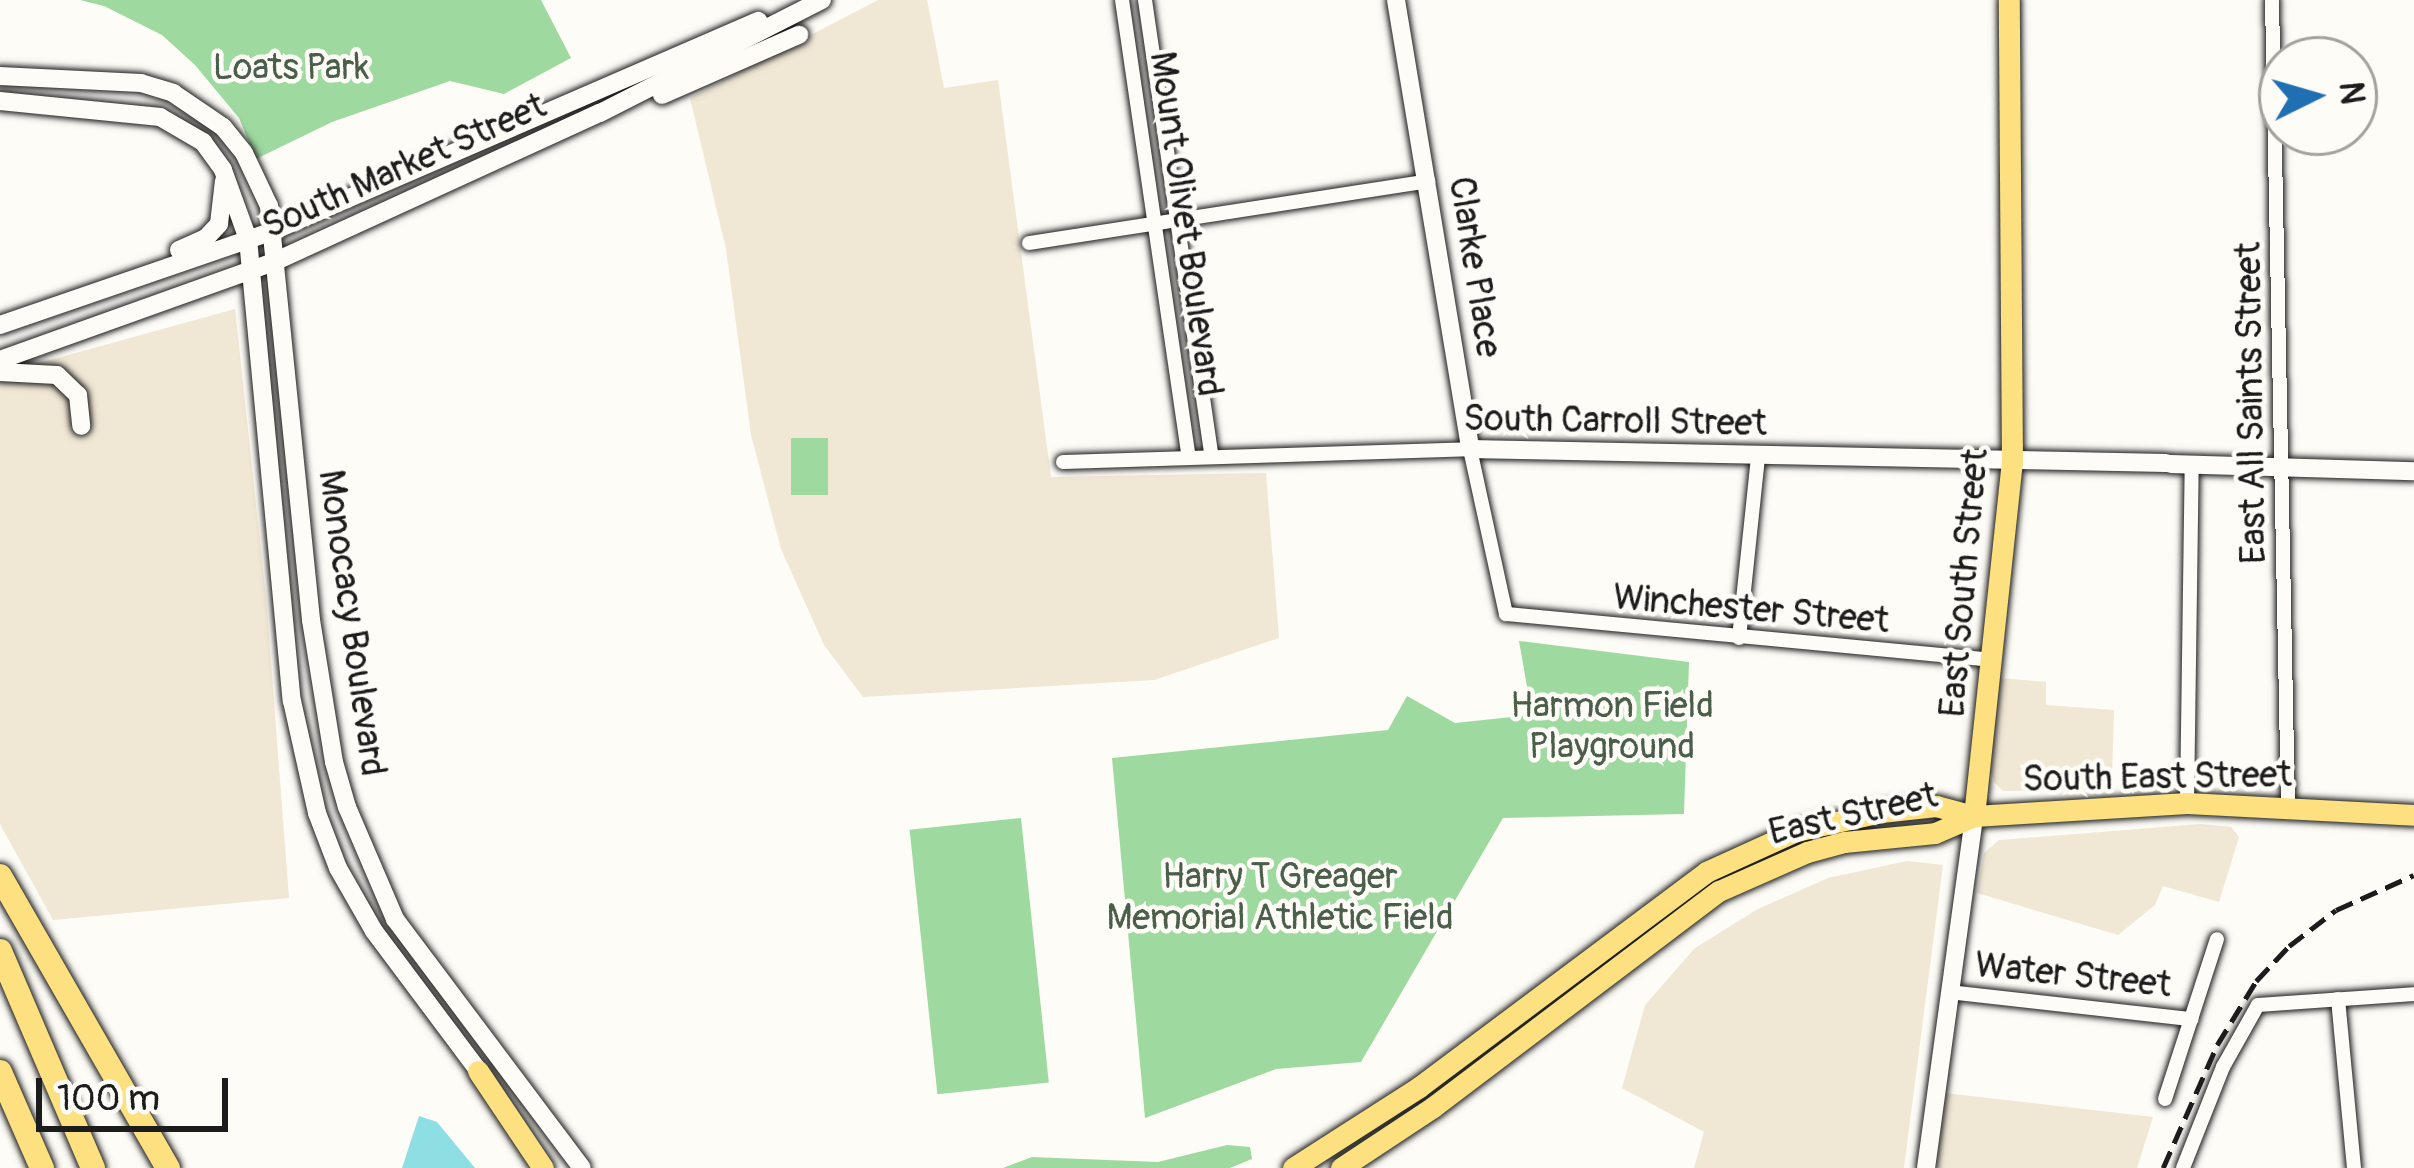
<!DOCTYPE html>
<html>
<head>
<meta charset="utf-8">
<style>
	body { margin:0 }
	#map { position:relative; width:2414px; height:1168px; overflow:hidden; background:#fdfcf7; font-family:Pangolin,sans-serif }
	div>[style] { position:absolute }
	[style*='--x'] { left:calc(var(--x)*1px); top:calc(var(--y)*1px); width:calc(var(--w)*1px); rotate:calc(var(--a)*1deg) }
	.built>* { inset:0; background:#f0e7d5 }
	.green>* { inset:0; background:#9ed9a0; transform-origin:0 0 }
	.water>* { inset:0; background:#8ddfe4 }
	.roads { filter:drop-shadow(0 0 3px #1c1c1c) drop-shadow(0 0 3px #1c1c1c) }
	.street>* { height:14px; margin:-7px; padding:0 7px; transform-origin:7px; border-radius:7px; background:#fdfcf7 }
	.secondary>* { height:18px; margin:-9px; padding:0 9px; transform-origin:9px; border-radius:9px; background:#fdfcf7 }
	.primary>* { height:21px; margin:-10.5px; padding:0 10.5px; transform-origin:10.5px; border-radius:10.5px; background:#fde080 }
	.highway>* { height:24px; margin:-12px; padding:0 12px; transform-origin:12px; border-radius:12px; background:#fde080 }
	.rail>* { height:4.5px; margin-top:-2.25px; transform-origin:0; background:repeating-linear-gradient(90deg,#1c1c1c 0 18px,transparent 0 27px) }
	span { translate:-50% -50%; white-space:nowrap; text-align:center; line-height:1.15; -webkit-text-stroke:9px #fdfcf7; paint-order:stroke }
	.park-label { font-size:36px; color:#4a5e4a }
	.street-label { font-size:36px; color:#1c1c1c }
	.north { position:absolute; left:2258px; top:36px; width:120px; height:120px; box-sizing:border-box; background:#fdfcf7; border:3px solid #a3a29f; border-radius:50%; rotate:85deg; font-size:33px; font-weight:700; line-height:48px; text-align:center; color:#1c1c1c }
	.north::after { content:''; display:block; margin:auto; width:42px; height:54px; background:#1f6fb2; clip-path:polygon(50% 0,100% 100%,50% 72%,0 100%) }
	.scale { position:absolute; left:36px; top:1078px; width:192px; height:54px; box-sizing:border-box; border:6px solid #1c1c1c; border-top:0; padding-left:15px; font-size:36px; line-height:42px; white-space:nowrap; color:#1c1c1c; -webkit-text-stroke:9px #fdfcf7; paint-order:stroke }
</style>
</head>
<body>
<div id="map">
	<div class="built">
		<i style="clip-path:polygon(878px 0,927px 0,944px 88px,998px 80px,1051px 477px,1266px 473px,1279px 638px,1154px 680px,863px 697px,824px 645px,781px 549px,751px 435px,726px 249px,690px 98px)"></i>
		<i style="clip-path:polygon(235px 309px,266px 597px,289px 898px,53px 920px,0 824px,0 380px,36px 364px)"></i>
		<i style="clip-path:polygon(2000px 678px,2046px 682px,2046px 705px,2114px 710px,2112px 781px,2105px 790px,2003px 791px,1995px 783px,1989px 769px)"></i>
		<i style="clip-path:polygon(2201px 824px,2231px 827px,2239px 837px,2219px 902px,2163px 886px,2155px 905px,2118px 935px,1977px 893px,1984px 853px,1999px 840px)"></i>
		<i style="clip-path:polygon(1907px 861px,1943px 865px,1904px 1168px,1694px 1168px,1704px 1132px,1622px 1088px,1645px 1005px,1695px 948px,1758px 909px,1828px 878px)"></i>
		<i style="clip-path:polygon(1945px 1093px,2153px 1117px,2137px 1168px,1937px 1168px)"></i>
	</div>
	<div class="green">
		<i style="clip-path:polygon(80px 0,541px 0,571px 58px,504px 94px,450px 81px,332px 122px,256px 159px,239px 118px,195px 65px,162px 35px,104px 6px)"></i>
		<i style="left:828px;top:438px;width:57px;height:37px;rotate:90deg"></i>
		<i style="clip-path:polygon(1519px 641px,1689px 662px,1684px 814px,1503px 818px,1361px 1062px,1276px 1069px,1145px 1118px,1112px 758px,1388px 730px,1407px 696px,1455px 723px,1532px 715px)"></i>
		<i style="left:1021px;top:818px;width:266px;height:112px;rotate:84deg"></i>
		<i style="clip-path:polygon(1227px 1145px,1250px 1147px,1252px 1159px,1230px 1168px,1003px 1168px,1032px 1157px,1158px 1162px)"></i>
	</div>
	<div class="water">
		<i style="clip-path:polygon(419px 1116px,437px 1122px,475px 1168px,402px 1168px)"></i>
	</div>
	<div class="roads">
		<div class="street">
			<i style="--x:1122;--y:0;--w:462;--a:81.7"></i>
			<i style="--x:1145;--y:0;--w:460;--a:81.7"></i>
			<i style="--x:2272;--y:0;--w:805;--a:88.86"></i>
			<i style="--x:1029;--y:243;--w:404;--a:-8.8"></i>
			<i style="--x:1063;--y:462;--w:407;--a:-1.8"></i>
			<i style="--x:1470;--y:449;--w:169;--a:77.7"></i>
			<i style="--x:1506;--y:614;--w:488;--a:5.4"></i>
			<i style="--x:1739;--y:638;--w:182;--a:-84"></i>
			<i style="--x:2187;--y:803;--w:339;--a:-89.2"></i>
			<i style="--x:1949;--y:992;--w:244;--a:6.4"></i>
			<i style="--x:2338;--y:999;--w:170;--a:84.6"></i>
			<i style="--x:2165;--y:1099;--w:168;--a:-72"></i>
			<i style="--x:2183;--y:1168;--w:109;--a:-68.4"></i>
			<i style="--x:2223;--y:1067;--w:71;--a:-60.6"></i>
			<i style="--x:2258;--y:1005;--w:156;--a:-4"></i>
		</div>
		<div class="secondary">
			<i style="--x:1396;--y:0;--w:455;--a:80.6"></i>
			<i style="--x:1470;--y:449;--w:696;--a:1.15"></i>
			<i style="--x:0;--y:76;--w:141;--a:2.8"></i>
			<i style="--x:141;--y:83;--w:34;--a:17"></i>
			<i style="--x:173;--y:93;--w:60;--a:34.2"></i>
			<i style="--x:223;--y:127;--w:33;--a:51"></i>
			<i style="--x:244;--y:153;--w:59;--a:64.7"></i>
			<i style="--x:269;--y:206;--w:416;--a:84.2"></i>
			<i style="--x:311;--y:620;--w:144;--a:80.8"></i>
			<i style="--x:334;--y:762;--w:47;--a:73.9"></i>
			<i style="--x:347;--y:807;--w:122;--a:66.8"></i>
			<i style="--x:395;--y:919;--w:311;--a:53.1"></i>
			<i style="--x:662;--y:95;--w:150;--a:-23.7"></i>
			<i style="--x:0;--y:101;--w:161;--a:5.7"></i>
			<i style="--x:160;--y:117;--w:50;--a:30.2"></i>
			<i style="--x:203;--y:142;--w:34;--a:54"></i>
			<i style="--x:223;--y:170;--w:73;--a:70.1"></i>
			<i style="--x:248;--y:239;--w:464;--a:84.6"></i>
			<i style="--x:292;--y:701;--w:115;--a:77.4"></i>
			<i style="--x:317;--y:813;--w:59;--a:69.1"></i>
			<i style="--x:338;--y:868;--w:73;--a:60.3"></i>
			<i style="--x:374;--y:931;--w:184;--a:53.2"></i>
			<i style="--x:179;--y:250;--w:30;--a:-24"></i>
			<i style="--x:206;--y:238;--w:19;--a:-47"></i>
			<i style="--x:219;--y:224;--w:43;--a:-83.4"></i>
			<i style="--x:0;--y:325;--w:289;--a:-19"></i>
			<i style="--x:273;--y:231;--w:529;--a:-23.41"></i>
			<i style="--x:0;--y:360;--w:293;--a:-19.7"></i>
			<i style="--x:276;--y:261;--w:356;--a:-24.6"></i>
			<i style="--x:600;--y:113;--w:249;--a:-27"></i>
			<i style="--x:0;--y:372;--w:57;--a:3"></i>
			<i style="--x:57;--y:375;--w:29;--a:44"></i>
			<i style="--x:78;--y:395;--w:31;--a:84"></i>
			<i style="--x:2171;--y:464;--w:243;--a:1.7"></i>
			<i style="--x:1926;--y:1168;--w:355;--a:-82.2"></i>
		</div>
		<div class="primary">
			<i style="--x:1974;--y:816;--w:355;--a:-83.9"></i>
			<i style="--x:2012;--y:463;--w:463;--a:-90.4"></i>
			<i style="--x:478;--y:1071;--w:117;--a:56.2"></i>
			<i style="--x:1293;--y:1168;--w:150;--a:-32.7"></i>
			<i style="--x:1419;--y:1087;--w:359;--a:-36.8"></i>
			<i style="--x:1706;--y:872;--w:99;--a:-24.5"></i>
			<i style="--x:1796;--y:831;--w:87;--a:-12.6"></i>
			<i style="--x:1881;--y:812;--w:55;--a:-6.2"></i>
			<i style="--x:1936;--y:806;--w:39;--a:15"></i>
			<i style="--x:1974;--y:816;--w:213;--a:-3.5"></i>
			<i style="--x:2187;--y:803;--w:227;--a:3"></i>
			<i style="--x:1341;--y:1168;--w:110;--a:-33.5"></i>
			<i style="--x:1433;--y:1107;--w:358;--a:-37.1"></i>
			<i style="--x:1719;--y:891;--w:96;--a:-23.9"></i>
			<i style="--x:1807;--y:852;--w:38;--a:-15"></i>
			<i style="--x:1844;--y:842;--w:91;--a:-5.6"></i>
			<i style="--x:1935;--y:833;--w:43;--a:-23.6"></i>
		</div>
		<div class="highway">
			<i style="--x:0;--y:876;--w:337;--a:60.1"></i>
			<i style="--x:0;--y:951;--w:236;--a:66.8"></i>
			<i style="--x:0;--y:1072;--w:105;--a:66.4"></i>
		</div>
	</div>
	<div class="rail">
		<i style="--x:2163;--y:1168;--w:134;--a:-66.3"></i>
		<i style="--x:2217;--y:1045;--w:75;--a:-58.6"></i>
		<i style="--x:2256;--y:981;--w:48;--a:-46.7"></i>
		<i style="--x:2289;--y:946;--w:59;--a:-37.5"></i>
		<i style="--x:2336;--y:910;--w:85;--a:-24.2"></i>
	</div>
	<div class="park-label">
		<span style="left:291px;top:68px">Loats Park</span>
		<span style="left:1612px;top:726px">Harmon Field<br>Playground</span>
		<span style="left:1280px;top:897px">Harry T Greager<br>Memorial Athletic Field</span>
	</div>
	<div class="street-label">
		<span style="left:404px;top:166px;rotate:-24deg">South Market Street</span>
		<span style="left:1186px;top:224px;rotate:82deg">Mount Olivet Boulevard</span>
		<span style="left:1475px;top:267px;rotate:81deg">Clarke Place</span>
		<span style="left:2251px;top:403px;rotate:-91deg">East All Saints Street</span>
		<span style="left:1615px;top:421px;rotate:1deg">South Carroll Street</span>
		<span style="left:1964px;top:583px;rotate:-85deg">East South Street</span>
		<span style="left:1751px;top:609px;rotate:5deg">Winchester Street</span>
		<span style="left:352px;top:623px;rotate:82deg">Monocacy Boulevard</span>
		<span style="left:2157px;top:777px;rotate:-1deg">South East Street</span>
		<span style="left:1853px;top:814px;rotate:-13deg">East Street</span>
		<span style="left:2073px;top:975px;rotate:6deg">Water Street</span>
	</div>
	<div class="north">N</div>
	<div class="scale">100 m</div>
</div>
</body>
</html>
